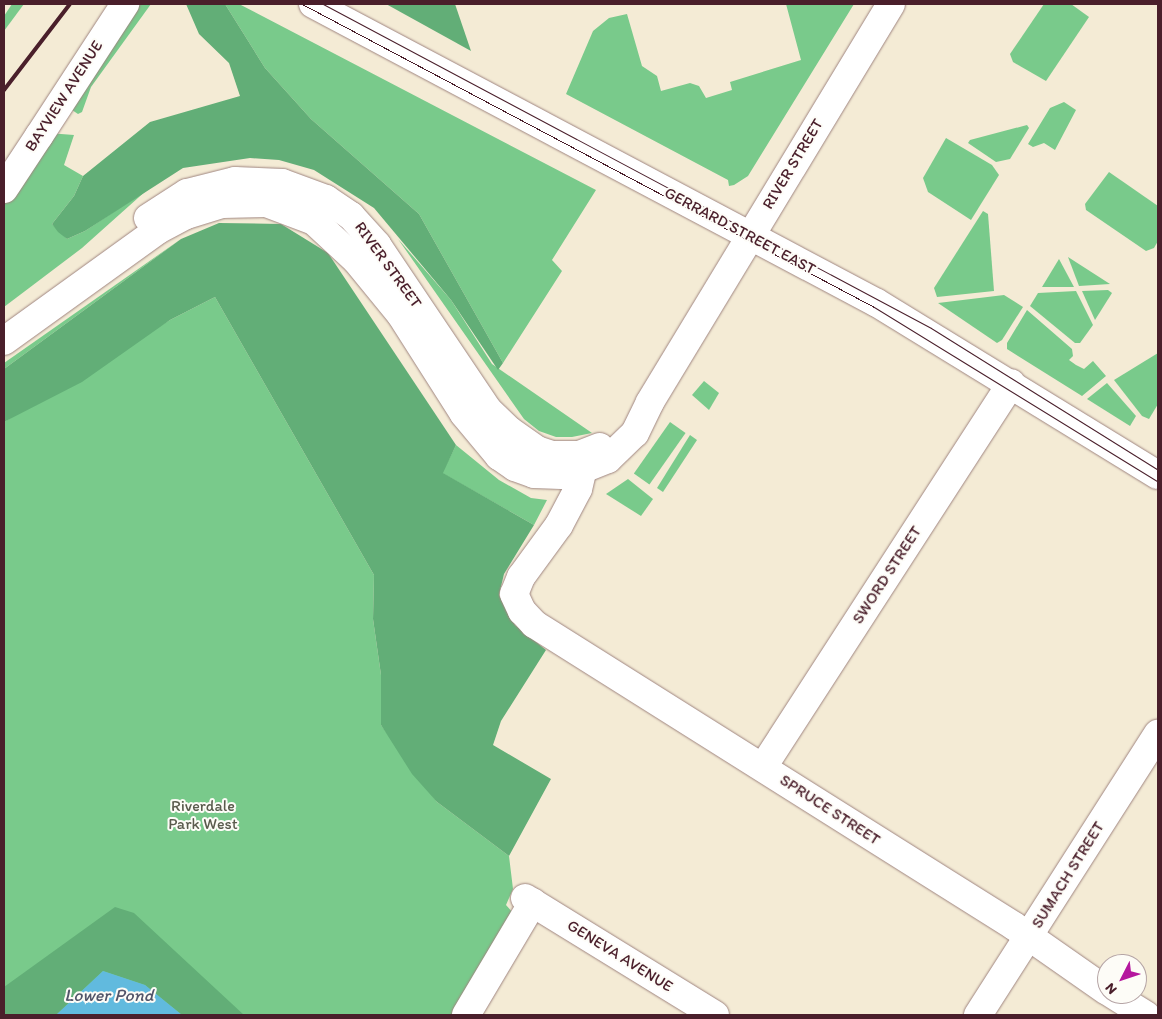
<!DOCTYPE html>
<html>
<head>
<meta charset="utf-8">
<style>
	body { margin:0 }
	#map { position:relative; width:1162px; height:1019px; overflow:hidden; background:#f4ebd5; font-family:Itim,sans-serif }
	div>[style] { position:absolute }
	[style*='--x'] { left:calc(var(--x)*1px); top:calc(var(--y)*1px); width:calc(var(--w)*1px); rotate:calc(var(--a)*1deg) }
	.green>* { inset:0; background:#79ca8b; transform-origin:0 0 }
	.forest>* { inset:0; background:#62ae77 }
	.water>* { inset:0; background:#61bade }
	.roads { filter:drop-shadow(0 0 1px #9f8580) drop-shadow(0 0 1px #9f8580) }
	.minor>* { height:28px; margin:-14px; padding:0 14px; transform-origin:14px; border-radius:14px; background:#fff }
	.major>* { height:28px; margin:-14px; padding:0 14px; transform-origin:14px; border-radius:14px; background:#fff }
	.tram>* { height:1px; margin:-0.5px; padding:0 0.5px; transform-origin:0.5px; border-radius:0.5px; background:#4a1f2b }
	.rail>* { height:4px; margin:-2px; padding:0 2px; transform-origin:2px; border-radius:2px; background:#4a1f2b }
	span { translate:-50% -50%; white-space:nowrap; text-align:center; line-height:1.15; -webkit-text-stroke:4px #fdfcf7; paint-order:stroke }
	.street-label { font-size:16px; color:#4a1f2b }
	.park-label { font-size:16px; color:#5a5b4d }
	.water-label { font-size:18px; color:#52556a; font-style:italic }
	.frame { position:absolute; inset:0; border:5px solid #4a1f2b; pointer-events:none }
	.north { position:absolute; left:1097px; top:954px; width:50px; height:50px; box-sizing:border-box; background:#fdfcf7; border:1px solid #b5a4a5; border-radius:50%; rotate:229deg; font-size:14px; font-weight:700; line-height:20px; text-align:center; color:#4a1f2b }
	.north::after { content:''; display:block; margin:auto; width:18px; height:22px; background:#b5179e; clip-path:polygon(50% 0,100% 100%,50% 72%,0 100%) }
</style>
</head>
<body>
<div id="map">
	<div class="green">
		<i style="clip-path:polygon(12px 4px,24px 4px,4px 31px,4px 16px)"></i>
		<i style="clip-path:polygon(132px 4px,151px 4px,91px 87px,82px 112px,78px 114px,66px 106px)"></i>
		<i style="clip-path:polygon(225px 4px,239px 4px,596px 190px,552px 260px,562px 271px,503px 363px,419px 214px,311px 119px,265px 68px)"></i>
		<i style="clip-path:polygon(786px 4px,854px 4px,748px 176px,734px 185px,729px 186px,728px 180px,566px 94px,593px 31px,609px 18px,627px 14px,642px 66px,657px 76px,661px 91px,690px 83px,699px 86px,706px 98px,732px 90px,730px 82px,801px 60px)"></i>
		<i style="clip-path:polygon(1044px 4px,1071px 4px,1089px 17px,1046px 81px,1013px 62px,1010px 54px)"></i>
		<i style="clip-path:polygon(1064px 102px,1076px 110px,1055px 150px,1044px 143px,1033px 147px,1028px 144px,1050px 108px)"></i>
		<i style="clip-path:polygon(1027px 125px,1029px 128px,1010px 159px,996px 162px,968px 143px,970px 140px)"></i>
		<i style="clip-path:polygon(48px 133px,74px 135px,64px 165px,83px 176px,74px 196px,52px 224px,67px 239px,85px 231px,148px 189px,82px 248px,4px 307px,4px 203px)"></i>
		<i style="clip-path:polygon(946px 138px,992px 165px,999px 175px,971px 220px,928px 192px,923px 178px)"></i>
		<i style="clip-path:polygon(1109px 172px,1158px 206px,1158px 241px,1154px 248px,1146px 251px,1086px 210px,1085px 204px)"></i>
		<i style="clip-path:polygon(983px 211px,988px 214px,994px 291px,937px 297px,934px 288px)"></i>
		<i style="clip-path:polygon(181px 239px,4px 369px,4px 363px)"></i>
		<i style="clip-path:polygon(398px 239px,451px 300px,492px 364px,592px 433px,572px 437px,556px 437px,539px 431px,524px 419px)"></i>
		<i style="clip-path:polygon(1068px 257px,1110px 284px,1079px 286px)"></i>
		<i style="clip-path:polygon(1059px 259px,1074px 287px,1042px 287px)"></i>
		<i style="clip-path:polygon(1108px 290px,1112px 293px,1095px 320px,1082px 291px)"></i>
		<i style="clip-path:polygon(1076px 291px,1093px 325px,1080px 343px,1075px 343px,1030px 306px,1038px 293px)"></i>
		<i style="clip-path:polygon(1004px 295px,1023px 307px,1002px 340px,997px 343px,938px 303px)"></i>
		<i style="clip-path:polygon(215px 297px,374px 575px,373px 619px,381px 675px,381px 725px,437px 802px,509px 856px,513px 889px,506px 905px,513px 913px,454px 1015px,4px 1015px,4px 422px,170px 320px)"></i>
		<i style="clip-path:polygon(1027px 310px,1072px 349px,1073px 356px,1069px 360px,1076px 365px,1084px 369px,1093px 361px,1106px 376px,1082px 396px,1007px 349px,1007px 343px)"></i>
		<i style="clip-path:polygon(1158px 353px,1158px 404px,1149px 419px,1142px 416px,1114px 380px)"></i>
		<i style="clip-path:polygon(704px 381px,719px 393px,709px 410px,692px 395px)"></i>
		<i style="clip-path:polygon(1107px 383px,1136px 416px,1130px 426px,1087px 399px)"></i>
		<i style="left:670px;top:422px;width:19px;height:63px;rotate:35deg"></i>
		<i style="clip-path:polygon(690px 435px,697px 440px,663px 492px,657px 488px)"></i>
		<i style="clip-path:polygon(456px 445px,499px 480px,531px 498px,547px 500px,534px 525px,442px 473px)"></i>
		<i style="clip-path:polygon(628px 479px,653px 499px,641px 516px,606px 494px)"></i>
	</div>
	<div class="forest">
		<i style="clip-path:polygon(186px 4px,225px 4px,265px 68px,311px 119px,419px 214px,503px 363px,498px 370px,451px 300px,374px 208px,314px 170px,279px 160px,250px 158px,183px 168px,85px 231px,67px 239px,58px 232px,52px 224px,74px 196px,83px 176px,150px 122px,240px 96px,229px 63px,199px 34px)"></i>
		<i style="clip-path:polygon(386px 4px,455px 4px,471px 51px)"></i>
		<i style="clip-path:polygon(219px 223px,281px 224px,328px 253px,456px 445px,443px 473px,534px 525px,504px 574px,499px 595px,515px 625px,546px 650px,501px 721px,493px 745px,551px 779px,509px 856px,437px 802px,412px 774px,381px 725px,381px 675px,373px 619px,374px 575px,215px 297px,170px 320px,82px 382px,4px 422px,4px 369px,181px 239px)"></i>
		<i style="clip-path:polygon(115px 907px,134px 913px,244px 1015px,182px 1015px,145px 985px,103px 971px,56px 1015px,4px 1015px,4px 987px)"></i>
	</div>
	<div class="water">
		<i style="clip-path:polygon(103px 971px,145px 985px,182px 1015px,56px 1015px)"></i>
	</div>
	<div class="roads">
		<div class="minor">
			<i style="--x:4;--y:189;--w:64;--a:-56.6"></i>
			<i style="--x:750;--y:237;--w:272;--a:-58.8"></i>
			<i style="--x:582;--y:472;--w:17;--a:103"></i>
			<i style="--x:578;--y:489;--w:41;--a:117.8"></i>
			<i style="--x:559;--y:525;--w:64;--a:126.2"></i>
			<i style="--x:521;--y:577;--w:18;--a:112"></i>
			<i style="--x:514;--y:594;--w:19;--a:65"></i>
			<i style="--x:522;--y:611;--w:18;--a:47"></i>
			<i style="--x:534;--y:624;--w:567;--a:32.18"></i>
			<i style="--x:1014;--y:926;--w:113;--a:35"></i>
			<i style="--x:763;--y:767;--w:457;--a:-57.1"></i>
			<i style="--x:525;--y:898;--w:223;--a:31.6"></i>
			<i style="--x:1112;--y:994;--w:40;--a:32"></i>
			<i style="--x:466;--y:1015;--w:131;--a:-59.3"></i>
			<i style="--x:978;--y:1015;--w:334;--a:-57.4"></i>
		</div>
		<div class="major">
			<i style="--x:313;--y:4;--w:638;--a:27.93"></i>
			<i style="--x:877;--y:303;--w:329;--a:31.5"></i>
			<i style="--x:39;--y:136;--w:158;--a:-56.9"></i>
			<i style="--x:148;--y:218;--w:46;--a:-32.7"></i>
			<i style="--x:187;--y:193;--w:49;--a:-14"></i>
			<i style="--x:235;--y:181;--w:47;--a:2.4"></i>
			<i style="--x:282;--y:183;--w:47;--a:20"></i>
			<i style="--x:326;--y:199;--w:30;--a:34"></i>
			<i style="--x:351;--y:216;--w:39;--a:48"></i>
			<i style="--x:377;--y:245;--w:199;--a:56.1"></i>
			<i style="--x:488;--y:410;--w:30;--a:44"></i>
			<i style="--x:510;--y:431;--w:33;--a:35"></i>
			<i style="--x:537;--y:450;--w:16;--a:18"></i>
			<i style="--x:552;--y:455;--w:27;--a:0"></i>
			<i style="--x:579;--y:455;--w:22;--a:-21"></i>
			<i style="--x:4;--y:341;--w:190;--a:-35.8"></i>
			<i style="--x:158;--y:230;--w:32;--a:-28"></i>
			<i style="--x:186;--y:215;--w:38;--a:-17"></i>
			<i style="--x:222;--y:204;--w:44;--a:-1.3"></i>
			<i style="--x:266;--y:203;--w:51;--a:20.6"></i>
			<i style="--x:314;--y:221;--w:57;--a:42.9"></i>
			<i style="--x:356;--y:260;--w:71;--a:50.7"></i>
			<i style="--x:401;--y:315;--w:117;--a:57.5"></i>
			<i style="--x:464;--y:414;--w:55;--a:50.2"></i>
			<i style="--x:499;--y:456;--w:19;--a:35"></i>
			<i style="--x:515;--y:467;--w:20;--a:20"></i>
			<i style="--x:534;--y:474;--w:34;--a:2"></i>
			<i style="--x:568;--y:475;--w:43;--a:-21.8"></i>
			<i style="--x:608;--y:459;--w:37;--a:-44"></i>
			<i style="--x:635;--y:433;--w:34;--a:-64"></i>
			<i style="--x:650;--y:402;--w:193;--a:-58.8"></i>
		</div>
	</div>
	<div class="tram">
		<i style="--x:302;--y:4;--w:647;--a:27.91"></i>
		<i style="--x:874;--y:307;--w:334;--a:31.6"></i>
		<i style="--x:323;--y:4;--w:689;--a:28.05"></i>
		<i style="--x:931;--y:328;--w:268;--a:32"></i>
	</div>
	<div class="rail">
		<i style="--x:4;--y:90;--w:108;--a:-52.5"></i>
	</div>
	<div class="street-label">
		<span style="left:64px;top:96px;rotate:-57deg">BAYVIEW AVENUE</span>
		<span style="left:793px;top:164px;rotate:-59deg">RIVER STREET</span>
		<span style="left:740px;top:231px;rotate:28deg">GERRARD STREET EAST</span>
		<span style="left:388px;top:265px;rotate:54deg">RIVER STREET</span>
		<span style="left:887px;top:575px;rotate:-57deg">SWORD STREET</span>
		<span style="left:830px;top:810px;rotate:33deg">SPRUCE STREET</span>
		<span style="left:1068px;top:875px;rotate:-58deg">SUMACH STREET</span>
		<span style="left:620px;top:956px;rotate:32deg">GENEVA AVENUE</span>
	</div>
	<div class="park-label">
		<span style="left:203px;top:815px">Riverdale<br>Park West</span>
	</div>
	<div class="water-label">
		<span style="left:109px;top:995px">Lower Pond</span>
	</div>
	<div class="frame"></div>
	<div class="north">N</div>
</div>
</body>
</html>
